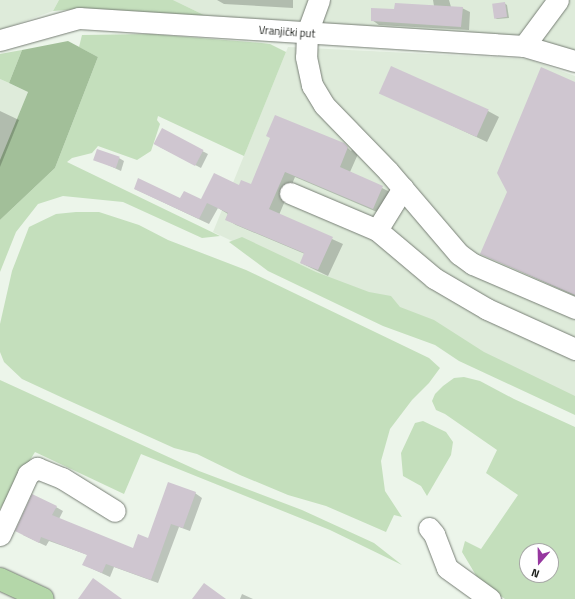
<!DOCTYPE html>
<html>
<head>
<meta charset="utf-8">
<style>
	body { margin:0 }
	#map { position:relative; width:575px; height:599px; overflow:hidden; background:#ecf5ea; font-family:"Titillium Web",sans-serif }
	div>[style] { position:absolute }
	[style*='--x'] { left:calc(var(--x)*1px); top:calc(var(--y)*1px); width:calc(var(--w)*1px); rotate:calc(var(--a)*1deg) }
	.built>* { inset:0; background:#deebda }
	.green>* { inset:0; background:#c4dfbc }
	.forest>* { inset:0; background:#a2bf99 }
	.shadow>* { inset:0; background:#0003 }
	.building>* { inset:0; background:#cfc6d0; transform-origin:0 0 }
	.roads { filter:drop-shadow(0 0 1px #777e75) drop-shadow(0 0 1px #777e75) }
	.minor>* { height:21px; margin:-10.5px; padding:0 10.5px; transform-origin:10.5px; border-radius:10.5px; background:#fff }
	.major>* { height:22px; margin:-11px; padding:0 11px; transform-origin:11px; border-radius:11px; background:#b4d7a9 }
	span { translate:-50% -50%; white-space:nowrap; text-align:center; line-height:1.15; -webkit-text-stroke:3px #fff; paint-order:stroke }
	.street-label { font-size:11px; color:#222521 }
	.north { position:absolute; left:519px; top:543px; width:40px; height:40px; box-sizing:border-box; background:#fff; border:1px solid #a7a8a6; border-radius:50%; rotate:200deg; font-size:11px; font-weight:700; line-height:16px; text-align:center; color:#222521 }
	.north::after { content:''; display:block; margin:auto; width:14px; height:18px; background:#96379f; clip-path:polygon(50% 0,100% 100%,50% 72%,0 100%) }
</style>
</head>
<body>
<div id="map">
	<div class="built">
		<i style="clip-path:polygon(0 0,59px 0,53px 11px,0 30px)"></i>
		<i style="clip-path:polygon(173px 0,575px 0,575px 55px,206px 16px)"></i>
		<i style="clip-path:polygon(288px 47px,528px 59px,575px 76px,575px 407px,371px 306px,213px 232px)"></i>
		<i style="clip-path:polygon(0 79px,28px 92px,0 160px)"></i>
	</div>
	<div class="green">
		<i style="clip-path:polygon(59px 0,173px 0,206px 16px,79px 9px,53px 11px)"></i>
		<i style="clip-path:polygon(151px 34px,262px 43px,270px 44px,286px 52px,244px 156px,158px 116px,157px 120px,160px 124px,151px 151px,137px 160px,98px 146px,92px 153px,72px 158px,67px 162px,220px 236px,202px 238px,123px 202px,63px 196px,38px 204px,16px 232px,0 272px,0 220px,55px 168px,98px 57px,79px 47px,82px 35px)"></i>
		<i style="clip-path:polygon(22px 50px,9px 83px,0 79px,0 54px)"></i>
		<i style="clip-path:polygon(76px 212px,99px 212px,139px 225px,168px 240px,246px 270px,429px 358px,440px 368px,429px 383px,412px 400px,390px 429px,381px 461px,385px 491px,402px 517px,394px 515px,386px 532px,326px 506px,288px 495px,240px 475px,197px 454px,174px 448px,63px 398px,22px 379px,4px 362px,0 352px,0 324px,12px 271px,29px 227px,56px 214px)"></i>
		<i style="clip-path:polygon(242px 237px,316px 272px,369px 292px,391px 296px,400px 307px,434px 320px,484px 352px,575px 396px,575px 415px,459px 361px,435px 345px,383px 326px,268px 271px,229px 242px)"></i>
		<i style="clip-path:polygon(evenodd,464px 377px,480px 381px,514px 399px,575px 427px,575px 599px,505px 599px,480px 582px,462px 552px,465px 541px,481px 549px,518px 495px,486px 473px,497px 450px,445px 414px,436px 410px,432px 401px,435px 394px,443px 386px,454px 378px,464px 377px,527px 551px,551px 551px,551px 575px,527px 575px,527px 551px)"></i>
		<i style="clip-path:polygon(0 380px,199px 471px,302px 510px,374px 543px,402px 565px,330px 530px,141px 454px,124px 494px,35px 452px,0 509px)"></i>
		<i style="clip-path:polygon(423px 421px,446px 432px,453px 442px,451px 455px,427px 496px,421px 486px,403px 476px,401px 453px,415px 423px)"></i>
	</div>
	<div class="forest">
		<i style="clip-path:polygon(68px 41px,98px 57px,55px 168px,0 220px,0 160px,28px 92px,9px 83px,22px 50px)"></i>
	</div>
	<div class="shadow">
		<i style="clip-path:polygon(217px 0,293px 0,293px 8px,224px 4px)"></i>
		<i style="clip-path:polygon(433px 0,449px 0,451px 7px,462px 8px,470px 12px,469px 30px,379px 25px,372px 20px,395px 11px,434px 6px)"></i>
		<i style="clip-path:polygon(504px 3px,507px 5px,509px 18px,497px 19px,495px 18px)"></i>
		<i style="clip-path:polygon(575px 83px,575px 296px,482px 254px)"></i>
		<i style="clip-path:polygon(380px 92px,488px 111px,499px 117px,487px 142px)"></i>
		<i style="clip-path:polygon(0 111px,19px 120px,0 167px)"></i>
		<i style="clip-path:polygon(162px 130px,208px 154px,201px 168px,160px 147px)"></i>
		<i style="clip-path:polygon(345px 145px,351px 151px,352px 150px,350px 147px,358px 154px,350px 172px,392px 193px,384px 215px,295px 177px,279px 215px,343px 244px,328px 276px,301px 263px,305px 254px,236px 225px,226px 219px,228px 214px,218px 208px,209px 224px,135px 189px,181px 200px,202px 200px,239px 186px,252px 185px)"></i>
		<i style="clip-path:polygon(119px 158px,124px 161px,121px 171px,95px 159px)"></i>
		<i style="clip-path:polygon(195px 493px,202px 498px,190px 531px,179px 527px,158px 583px,114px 567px,110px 577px,84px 565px,88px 555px,49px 541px,46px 546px,23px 535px,56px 507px,63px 511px,59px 519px,133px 549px,148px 539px)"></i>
		<i style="clip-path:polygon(242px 594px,253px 599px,240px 599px)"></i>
	</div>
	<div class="building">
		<i style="left:505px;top:2px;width:15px;height:13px;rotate:82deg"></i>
		<i style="clip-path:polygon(395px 3px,463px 7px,461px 27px,371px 21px,371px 8px,394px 9px)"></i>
		<i style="left:391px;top:66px;width:107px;height:30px;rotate:24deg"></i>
		<i style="clip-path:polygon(541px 67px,575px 82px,575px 295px,480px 254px,507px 192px,497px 173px)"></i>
		<i style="clip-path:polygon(275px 115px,344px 143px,348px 147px,340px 167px,383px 186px,373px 209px,285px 172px,269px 209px,333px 237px,318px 270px,300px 263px,304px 253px,225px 220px,228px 213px,207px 203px,199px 219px,134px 189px,138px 178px,180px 198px,184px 191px,201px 199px,214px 173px,239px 185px,241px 180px,251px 184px,270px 138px,266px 136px)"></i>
		<i style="left:162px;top:128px;width:47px;height:18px;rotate:28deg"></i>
		<i style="left:97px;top:149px;width:24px;height:12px;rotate:19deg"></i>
		<i style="clip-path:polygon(168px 482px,196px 492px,183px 528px,171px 524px,151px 580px,106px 564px,102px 573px,82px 565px,87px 555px,41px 537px,39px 543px,15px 531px,32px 494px,57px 506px,52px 515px,133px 548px,138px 534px,148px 538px)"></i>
		<i style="clip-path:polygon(93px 578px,122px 599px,78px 599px)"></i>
		<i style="clip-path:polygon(204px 583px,226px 599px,192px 599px)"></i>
	</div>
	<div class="roads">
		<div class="minor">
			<i style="--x:319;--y:0;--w:35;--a:110"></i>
			<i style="--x:307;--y:33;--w:24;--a:92"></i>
			<i style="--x:306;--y:57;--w:29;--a:78"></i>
			<i style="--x:312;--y:85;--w:23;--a:59"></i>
			<i style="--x:324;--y:105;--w:92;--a:45.9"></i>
			<i style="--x:388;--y:171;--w:109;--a:49.5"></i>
			<i style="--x:459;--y:254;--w:17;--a:36"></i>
			<i style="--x:473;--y:264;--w:111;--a:23.3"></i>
			<i style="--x:0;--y:40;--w:82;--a:-15.6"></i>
			<i style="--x:79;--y:18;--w:446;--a:3.6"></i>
			<i style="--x:524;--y:46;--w:53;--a:16.4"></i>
			<i style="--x:524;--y:46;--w:57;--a:-53.5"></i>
			<i style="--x:403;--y:188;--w:49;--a:121.8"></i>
			<i style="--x:377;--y:230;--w:75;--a:40.1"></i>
			<i style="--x:434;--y:278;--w:61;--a:30.3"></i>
			<i style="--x:487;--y:309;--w:97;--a:24.4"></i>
			<i style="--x:290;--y:193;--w:95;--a:23"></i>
			<i style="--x:429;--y:528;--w:8;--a:50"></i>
			<i style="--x:434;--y:534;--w:36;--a:69"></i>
			<i style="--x:447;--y:568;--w:53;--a:35.8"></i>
			<i style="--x:0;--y:535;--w:67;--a:-65.3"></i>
			<i style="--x:28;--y:474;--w:11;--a:-34"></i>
			<i style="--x:37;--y:468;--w:27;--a:22"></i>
			<i style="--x:62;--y:478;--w:62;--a:31.9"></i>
		</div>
		<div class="major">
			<i style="--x:0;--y:579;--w:47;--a:24.9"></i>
		</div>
	</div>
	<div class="street-label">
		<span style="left:287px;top:32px;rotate:4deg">Vranjički put</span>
	</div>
	<div class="north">N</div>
</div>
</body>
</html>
